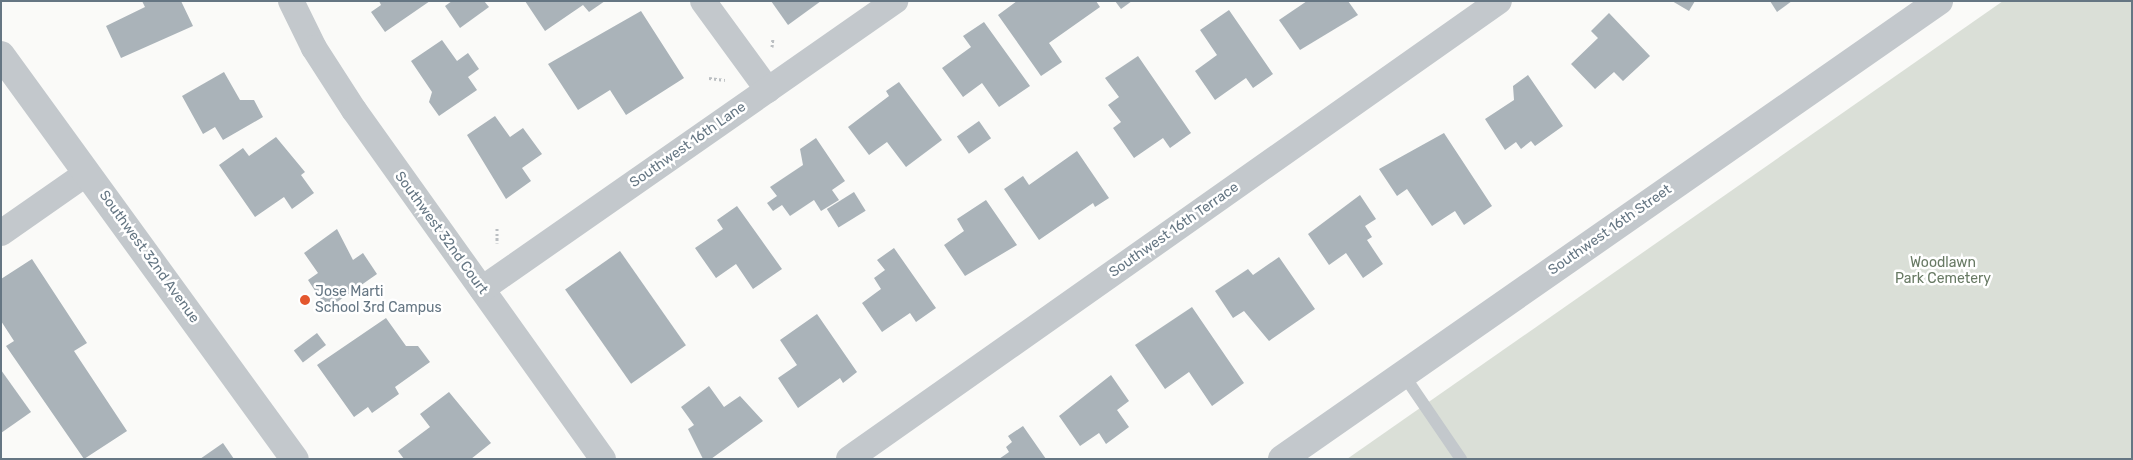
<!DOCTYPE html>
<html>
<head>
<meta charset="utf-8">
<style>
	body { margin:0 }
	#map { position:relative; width:2133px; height:460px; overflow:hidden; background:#fafaf8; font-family:Rubik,sans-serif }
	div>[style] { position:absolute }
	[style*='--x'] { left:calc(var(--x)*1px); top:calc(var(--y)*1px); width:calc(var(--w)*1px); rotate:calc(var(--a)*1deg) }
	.green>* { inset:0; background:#dadfd7 }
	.building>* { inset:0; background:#aab3b9; transform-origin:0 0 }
	.path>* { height:3px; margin-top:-1.5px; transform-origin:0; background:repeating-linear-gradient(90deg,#bbbfc2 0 2.5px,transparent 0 5px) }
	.service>* { height:12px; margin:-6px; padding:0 6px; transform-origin:6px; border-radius:6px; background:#c3c8cc }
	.minor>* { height:26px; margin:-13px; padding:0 13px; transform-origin:13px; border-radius:13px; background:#c3c8cc }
	.tertiary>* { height:28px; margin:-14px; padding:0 14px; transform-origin:14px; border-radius:14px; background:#c3c8cc }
	.dots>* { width:14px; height:14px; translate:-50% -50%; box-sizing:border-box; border:2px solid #fff; border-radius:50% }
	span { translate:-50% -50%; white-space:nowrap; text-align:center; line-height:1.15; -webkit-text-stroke:5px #fff; paint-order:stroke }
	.street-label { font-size:14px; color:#657683 }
	.park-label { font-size:14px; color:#687a64 }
	.poi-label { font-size:14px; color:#657683 }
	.left { translate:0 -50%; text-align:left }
	.frame { position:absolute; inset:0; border:2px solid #657683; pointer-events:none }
</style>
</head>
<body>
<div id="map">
	<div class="green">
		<i style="clip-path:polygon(2003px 1px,2132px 1px,2132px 459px,1347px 459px)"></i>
	</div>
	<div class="building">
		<i style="clip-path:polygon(142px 1px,181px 1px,193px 26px,121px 58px,106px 26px,145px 7px)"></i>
		<i style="clip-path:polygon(379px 1px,430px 1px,385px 32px,371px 12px,381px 5px)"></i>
		<i style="clip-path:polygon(452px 1px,484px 1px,489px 7px,460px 28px,445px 6px)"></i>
		<i style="clip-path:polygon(525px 1px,605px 1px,589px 12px,583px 5px,545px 31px)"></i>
		<i style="clip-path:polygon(771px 1px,821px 1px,788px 25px)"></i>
		<i style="clip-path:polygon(1017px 1px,1096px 1px,1100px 7px,1049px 43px,1062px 62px,1041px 76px,998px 15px)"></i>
		<i style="clip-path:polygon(1115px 1px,1132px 1px,1121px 9px)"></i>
		<i style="clip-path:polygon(1307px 1px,1348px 1px,1358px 15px,1300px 50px,1279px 20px)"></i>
		<i style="clip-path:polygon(1672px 1px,1695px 1px,1689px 11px)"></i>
		<i style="clip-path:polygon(1770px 1px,1792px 1px,1777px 12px)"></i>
		<i style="clip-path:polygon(1229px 10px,1273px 74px,1253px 88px,1246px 78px,1215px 100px,1195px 71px,1217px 55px,1200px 30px)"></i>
		<i style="clip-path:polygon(641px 11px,684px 78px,626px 115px,610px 90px,578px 110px,548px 64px)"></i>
		<i style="clip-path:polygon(1609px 13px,1650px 56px,1623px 81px,1614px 72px,1595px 89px,1571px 64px,1598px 38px,1591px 31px)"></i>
		<i style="clip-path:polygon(984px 22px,1030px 86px,999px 107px,982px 83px,963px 97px,942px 68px,971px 47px,963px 36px)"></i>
		<i style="clip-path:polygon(442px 40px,457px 61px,468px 53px,479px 69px,468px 77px,477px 90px,439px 116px,429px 102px,432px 92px,411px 61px)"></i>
		<i style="clip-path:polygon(1138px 56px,1191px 133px,1170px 148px,1163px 138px,1134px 158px,1113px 128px,1121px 122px,1108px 105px,1119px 97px,1105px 78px)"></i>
		<i style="clip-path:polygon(224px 72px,240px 100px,254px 100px,263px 117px,223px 140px,215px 127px,203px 134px,182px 96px)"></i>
		<i style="clip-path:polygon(1528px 75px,1563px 126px,1535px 146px,1531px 141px,1521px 149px,1516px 142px,1505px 150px,1485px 119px,1514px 100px,1513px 86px)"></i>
		<i style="clip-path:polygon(899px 82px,942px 140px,906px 167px,887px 142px,869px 155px,848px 127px,889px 96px,886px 91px)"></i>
		<i style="clip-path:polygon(495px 116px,510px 137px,523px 128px,542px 154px,522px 168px,531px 181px,506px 199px,467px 135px)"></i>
		<i style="left:979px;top:121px;width:21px;height:27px;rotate:55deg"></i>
		<i style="clip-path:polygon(1444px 133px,1492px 206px,1464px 225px,1455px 211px,1432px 226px,1407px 189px,1397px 196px,1379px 169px)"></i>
		<i style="clip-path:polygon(276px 137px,305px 172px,301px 175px,314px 193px,292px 209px,284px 197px,255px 217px,219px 165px,243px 148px,249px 156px)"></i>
		<i style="clip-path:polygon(816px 138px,845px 181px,832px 190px,839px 200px,821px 211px,814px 200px,790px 216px,782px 205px,773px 211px,767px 203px,777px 196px,770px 187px,803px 165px,800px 149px)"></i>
		<i style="clip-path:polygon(1077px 151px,1109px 198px,1095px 207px,1093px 203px,1039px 240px,1004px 189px,1023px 176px,1029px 185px)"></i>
		<i style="left:854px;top:192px;width:22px;height:32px;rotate:58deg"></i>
		<i style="clip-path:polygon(1360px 195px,1376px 219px,1365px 226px,1372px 237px,1367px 240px,1383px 264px,1363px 278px,1346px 253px,1329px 265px,1308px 234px)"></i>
		<i style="clip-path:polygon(986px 200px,1017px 245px,965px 276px,944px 245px,964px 231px,957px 219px)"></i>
		<i style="clip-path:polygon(737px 206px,782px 269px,753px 289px,736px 264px,716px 278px,695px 248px,723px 229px,717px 220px)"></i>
		<i style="clip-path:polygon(337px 229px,353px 260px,363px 253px,377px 274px,327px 309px,308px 280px,318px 273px,304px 253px)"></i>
		<i style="clip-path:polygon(894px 248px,936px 308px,916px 322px,910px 313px,882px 332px,862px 303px,881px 289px,874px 278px,885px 270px,877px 260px)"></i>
		<i style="left:620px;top:251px;width:115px;height:67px;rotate:55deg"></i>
		<i style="clip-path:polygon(1279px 257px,1315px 309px,1269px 341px,1244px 311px,1233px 318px,1215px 291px,1248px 269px,1253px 275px)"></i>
		<i style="clip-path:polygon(32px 259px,87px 343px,74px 351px,127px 431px,84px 459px,6px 346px,14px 341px,1px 321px,1px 279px)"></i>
		<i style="clip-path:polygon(1192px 307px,1244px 383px,1212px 406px,1189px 372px,1165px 389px,1135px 345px)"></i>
		<i style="clip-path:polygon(817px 314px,857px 372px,843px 383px,840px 378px,798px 408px,778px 378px,797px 365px,780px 340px)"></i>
		<i style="clip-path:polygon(386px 318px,406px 346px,418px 346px,430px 362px,395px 387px,399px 394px,372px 413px,368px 407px,354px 417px,317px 365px)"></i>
		<i style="left:317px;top:333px;width:15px;height:29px;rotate:53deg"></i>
		<i style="clip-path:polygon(1px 370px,31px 412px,1px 433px)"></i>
		<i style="clip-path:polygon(1111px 375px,1129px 401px,1117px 410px,1129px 427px,1106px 444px,1099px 433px,1080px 446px,1059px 416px)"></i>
		<i style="clip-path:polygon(709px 386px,724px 407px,740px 396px,763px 421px,711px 459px,703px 459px,688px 429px,694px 425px,681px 407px)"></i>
		<i style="clip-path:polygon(449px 392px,491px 443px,471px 459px,404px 459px,398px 451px,430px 427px,420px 414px)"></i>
		<i style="clip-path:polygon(1023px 426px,1046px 459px,999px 459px,1009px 452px,1006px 447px,1012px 442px,1008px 436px)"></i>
		<i style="clip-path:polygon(223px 443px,234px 459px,200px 459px)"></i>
	</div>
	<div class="path">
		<i style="--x:772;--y:47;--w:9;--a:-84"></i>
		<i style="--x:709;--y:78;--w:16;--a:7"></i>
		<i style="--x:497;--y:228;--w:15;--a:90"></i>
	</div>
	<div class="service">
		<i style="--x:1403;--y:374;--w:103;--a:55.7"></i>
	</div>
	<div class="minor">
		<i style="--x:291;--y:1;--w:52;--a:63.9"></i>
		<i style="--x:314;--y:48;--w:74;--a:57.2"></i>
		<i style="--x:354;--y:110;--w:429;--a:54.5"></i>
		<i style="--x:703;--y:1;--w:110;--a:53.9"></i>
		<i style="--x:1;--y:233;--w:105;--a:-34.9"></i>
		<i style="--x:482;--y:289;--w:504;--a:-34.89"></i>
		<i style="--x:849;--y:459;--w:795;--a:-35.17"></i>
	</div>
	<div class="tertiary">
		<i style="--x:1;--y:55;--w:500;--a:54"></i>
		<i style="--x:1282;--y:459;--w:801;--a:-34.88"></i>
	</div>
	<div class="dots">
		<i style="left:305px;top:300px;background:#e4572e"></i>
	</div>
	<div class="street-label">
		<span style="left:688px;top:145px;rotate:-35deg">Southwest 16th Lane</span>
		<span style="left:1174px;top:230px;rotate:-35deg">Southwest 16th Terrace</span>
		<span style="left:1610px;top:230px;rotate:-35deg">Southwest 16th Street</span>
		<span style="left:441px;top:233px;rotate:54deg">Southwest 32nd Court</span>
		<span style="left:149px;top:257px;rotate:54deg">Southwest 32nd Avenue</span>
	</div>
	<div class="park-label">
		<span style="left:1943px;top:271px">Woodlawn<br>Park Cemetery</span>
	</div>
	<div class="poi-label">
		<span class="left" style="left:315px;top:300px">Jose Marti<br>School 3rd Campus</span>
	</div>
	<div class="frame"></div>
</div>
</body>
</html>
